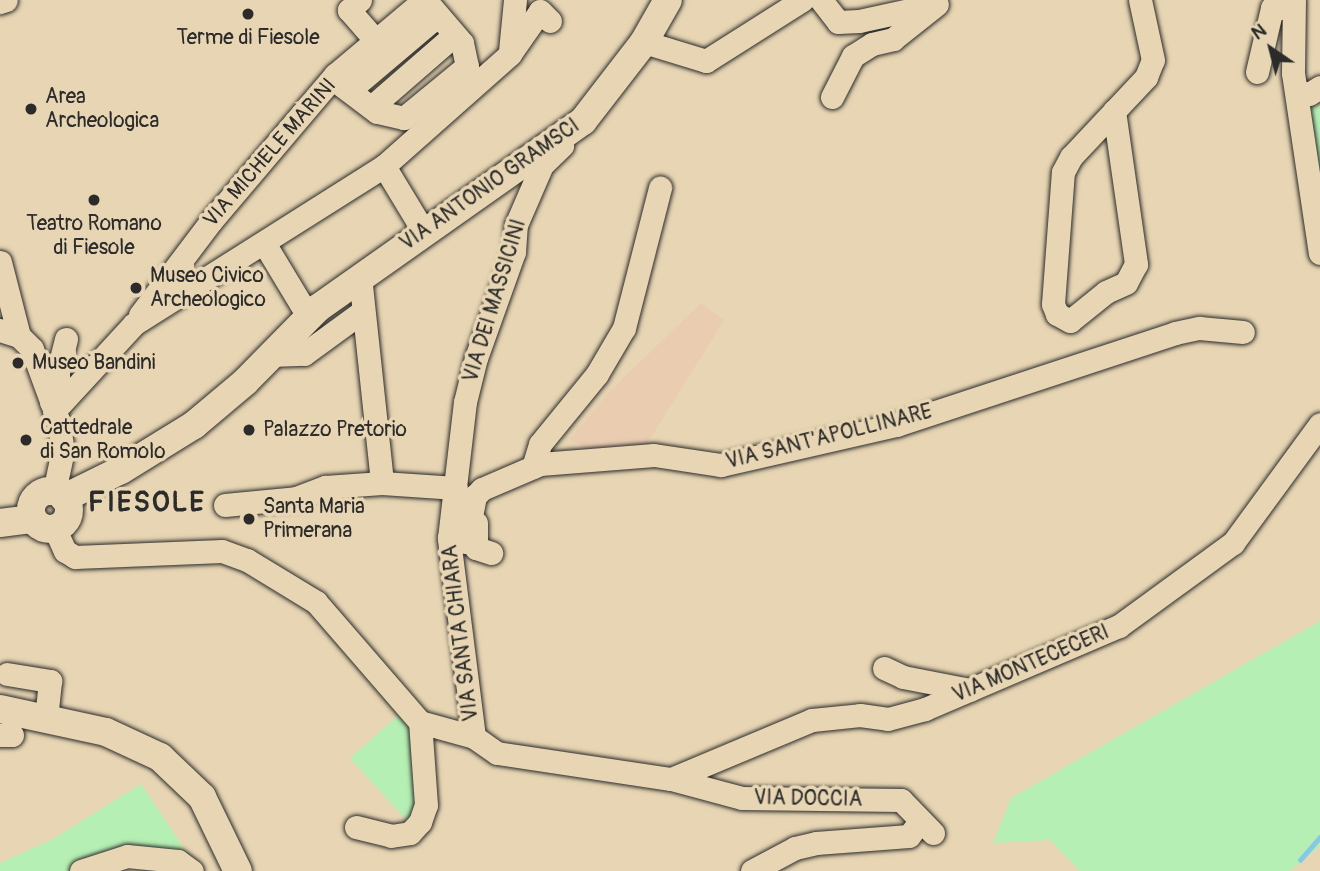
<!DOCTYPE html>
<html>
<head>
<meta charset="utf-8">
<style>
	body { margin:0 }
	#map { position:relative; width:1320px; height:871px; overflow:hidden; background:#e7d5b3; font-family:Pangolin,sans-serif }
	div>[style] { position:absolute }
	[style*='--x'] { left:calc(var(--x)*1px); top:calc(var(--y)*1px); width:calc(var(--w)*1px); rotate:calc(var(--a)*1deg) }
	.built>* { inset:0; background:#eaccb0 }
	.green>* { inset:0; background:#b5efb3 }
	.stream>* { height:4.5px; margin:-2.25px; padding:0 2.25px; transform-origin:2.25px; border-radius:2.25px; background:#85c9e6 }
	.roads { filter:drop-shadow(0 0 2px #2b2b2b) drop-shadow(0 0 2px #2b2b2b) }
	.minor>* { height:23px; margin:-11.5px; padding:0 11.5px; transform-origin:11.5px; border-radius:11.5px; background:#e7d5b3 }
	.major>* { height:28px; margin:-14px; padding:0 14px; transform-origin:14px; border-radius:14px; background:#e7d5b3 }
	.major>.ring { margin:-14px; padding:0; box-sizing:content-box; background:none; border:28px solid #e7d5b3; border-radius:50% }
	.dots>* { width:19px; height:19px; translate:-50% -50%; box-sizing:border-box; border:4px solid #e7d5b3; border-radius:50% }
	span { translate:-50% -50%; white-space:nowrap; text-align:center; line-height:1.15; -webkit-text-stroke:7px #e7d5b3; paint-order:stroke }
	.poi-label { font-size:21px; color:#2b2b2b }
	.left { translate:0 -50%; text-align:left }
	.street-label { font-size:21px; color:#2b2b2b }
	.district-label { font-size:28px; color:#2b2b2b; font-weight:700; letter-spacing:2px }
	.north { position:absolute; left:1236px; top:14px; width:70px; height:70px; -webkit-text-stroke:5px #e7d5b3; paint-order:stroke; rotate:325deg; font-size:19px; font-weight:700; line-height:28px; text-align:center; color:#2b2b2b }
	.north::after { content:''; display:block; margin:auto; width:24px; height:32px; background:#2b2b2b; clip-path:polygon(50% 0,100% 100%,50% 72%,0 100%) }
</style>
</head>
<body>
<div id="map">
	<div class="built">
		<i style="clip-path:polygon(701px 303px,724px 320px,641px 453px,598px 456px,570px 439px,612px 389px)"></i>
	</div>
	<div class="green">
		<i style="clip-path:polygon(1320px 106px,1320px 211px,1306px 107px)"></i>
		<i style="clip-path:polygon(1320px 621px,1320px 846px,1290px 871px,1080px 871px,1050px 840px,993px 843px,1011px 798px)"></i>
		<i style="clip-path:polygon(400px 714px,417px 727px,423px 801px,409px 823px,350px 758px)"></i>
		<i style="clip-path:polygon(141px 784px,187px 853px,187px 871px,122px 866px,113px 871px,0 871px,0 863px,53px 839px)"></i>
	</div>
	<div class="stream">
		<i style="--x:1300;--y:860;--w:30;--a:-49"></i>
	</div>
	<div class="roads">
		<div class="minor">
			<i style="--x:360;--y:0;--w:15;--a:138"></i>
			<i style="--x:349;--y:10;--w:41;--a:48.9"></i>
			<i style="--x:821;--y:0;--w:28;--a:52"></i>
			<i style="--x:838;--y:22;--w:21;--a:-3"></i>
			<i style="--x:859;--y:21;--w:75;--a:-12.4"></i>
			<i style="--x:1294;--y:0;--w:73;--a:90.8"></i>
			<i style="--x:1293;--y:73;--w:182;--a:81.5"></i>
			<i style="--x:0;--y:2;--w:6;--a:-18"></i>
			<i style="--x:427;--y:2;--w:54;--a:49.5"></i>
			<i style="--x:462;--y:43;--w:24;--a:78"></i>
			<i style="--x:467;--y:66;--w:82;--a:140.5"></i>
			<i style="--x:404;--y:118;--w:28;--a:-167"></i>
			<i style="--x:377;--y:112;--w:51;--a:-142.9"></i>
			<i style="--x:336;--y:81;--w:121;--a:-41"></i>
			<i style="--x:644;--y:42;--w:65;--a:17"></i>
			<i style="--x:706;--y:61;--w:114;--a:-32.4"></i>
			<i style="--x:510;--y:51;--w:51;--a:-84.4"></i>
			<i style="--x:1257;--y:72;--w:66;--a:-76.8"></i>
			<i style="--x:1272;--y:8;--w:21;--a:0"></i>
			<i style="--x:352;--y:88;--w:110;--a:-40.2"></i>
			<i style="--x:1296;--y:91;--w:13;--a:13"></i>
			<i style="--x:1309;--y:94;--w:13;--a:-32"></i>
			<i style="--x:832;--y:97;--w:46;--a:-62.9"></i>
			<i style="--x:853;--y:56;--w:22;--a:-32"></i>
			<i style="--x:872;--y:44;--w:22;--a:-13"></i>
			<i style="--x:893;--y:39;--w:56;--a:-38.5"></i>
			<i style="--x:376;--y:103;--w:101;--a:-41"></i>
			<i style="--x:1114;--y:111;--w:155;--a:81.8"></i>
			<i style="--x:1136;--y:264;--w:21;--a:118"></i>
			<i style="--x:1126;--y:283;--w:22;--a:156"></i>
			<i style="--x:1106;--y:292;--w:46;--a:141.1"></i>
			<i style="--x:1070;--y:321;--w:15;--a:-152"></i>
			<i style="--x:1057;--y:314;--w:11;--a:-112"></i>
			<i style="--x:1053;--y:304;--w:132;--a:-85.7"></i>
			<i style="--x:1063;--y:172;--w:17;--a:-62"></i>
			<i style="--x:1071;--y:157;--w:110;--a:-46.8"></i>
			<i style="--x:1146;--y:77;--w:18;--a:-68"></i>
			<i style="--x:1153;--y:60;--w:61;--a:-102.2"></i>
			<i style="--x:384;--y:166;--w:77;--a:58.8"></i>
			<i style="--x:264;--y:243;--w:85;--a:58.9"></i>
			<i style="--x:0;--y:262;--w:76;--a:75.6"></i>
			<i style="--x:360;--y:276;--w:208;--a:83.9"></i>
			<i style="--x:140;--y:315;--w:118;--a:-52.9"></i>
			<i style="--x:211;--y:221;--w:192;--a:-49.7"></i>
			<i style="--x:335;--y:75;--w:116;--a:-40.1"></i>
			<i style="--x:0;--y:330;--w:20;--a:18"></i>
			<i style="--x:19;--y:336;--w:18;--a:45"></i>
			<i style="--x:32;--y:349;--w:76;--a:69.9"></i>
			<i style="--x:58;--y:420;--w:30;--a:81"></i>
			<i style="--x:63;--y:450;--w:43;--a:102.1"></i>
			<i style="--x:270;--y:355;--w:34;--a:-2"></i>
			<i style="--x:304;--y:354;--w:73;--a:-36.1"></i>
			<i style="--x:51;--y:402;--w:10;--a:-45"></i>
			<i style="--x:58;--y:395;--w:24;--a:-90"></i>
			<i style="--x:58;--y:371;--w:33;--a:-76"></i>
			<i style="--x:54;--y:411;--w:118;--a:-47.4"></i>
			<i style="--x:134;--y:324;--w:296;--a:-32.3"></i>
			<i style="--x:384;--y:166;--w:169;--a:-41.6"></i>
			<i style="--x:510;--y:54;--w:52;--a:-55.1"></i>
			<i style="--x:540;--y:11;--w:14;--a:45"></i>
			<i style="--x:533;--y:467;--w:24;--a:-73"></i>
			<i style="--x:540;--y:444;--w:90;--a:-50.8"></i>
			<i style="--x:597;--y:374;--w:53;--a:-59.6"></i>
			<i style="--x:624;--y:328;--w:145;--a:-75.6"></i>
			<i style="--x:225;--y:505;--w:71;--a:-5.6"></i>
			<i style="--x:296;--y:498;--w:31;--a:-21"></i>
			<i style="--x:325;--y:487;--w:57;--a:-4"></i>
			<i style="--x:382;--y:483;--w:74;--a:3.9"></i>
			<i style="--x:476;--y:523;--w:25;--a:90"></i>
			<i style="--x:476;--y:548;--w:16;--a:18"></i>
			<i style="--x:55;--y:529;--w:24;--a:66"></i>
			<i style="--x:65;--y:551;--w:12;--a:31"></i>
			<i style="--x:75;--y:557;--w:147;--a:-2.3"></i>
			<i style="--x:222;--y:551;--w:27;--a:20"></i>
			<i style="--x:247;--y:560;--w:81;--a:31.3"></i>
			<i style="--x:316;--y:602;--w:159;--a:49.1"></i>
			<i style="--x:420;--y:722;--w:56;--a:15.5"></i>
			<i style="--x:474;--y:737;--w:28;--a:35"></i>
			<i style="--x:497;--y:753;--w:176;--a:8.5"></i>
			<i style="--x:671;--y:779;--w:73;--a:15"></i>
			<i style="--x:742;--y:798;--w:159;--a:0.7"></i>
			<i style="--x:901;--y:800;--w:46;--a:45.9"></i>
			<i style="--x:449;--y:538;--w:17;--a:13"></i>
			<i style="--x:466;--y:542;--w:47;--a:-78.9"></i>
			<i style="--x:475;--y:496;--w:10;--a:-45"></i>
			<i style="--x:482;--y:489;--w:63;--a:-23.3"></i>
			<i style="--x:540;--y:464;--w:114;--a:-4.5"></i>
			<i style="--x:654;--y:455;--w:68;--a:8.5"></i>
			<i style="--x:721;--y:465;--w:180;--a:-12.9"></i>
			<i style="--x:896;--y:425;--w:294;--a:-18.2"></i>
			<i style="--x:1175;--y:333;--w:25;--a:-12"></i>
			<i style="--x:1199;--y:328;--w:44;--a:5.2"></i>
			<i style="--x:884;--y:668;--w:21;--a:25"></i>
			<i style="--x:903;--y:677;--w:68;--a:11"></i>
			<i style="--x:7;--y:674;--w:44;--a:9.2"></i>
			<i style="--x:50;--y:681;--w:38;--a:96"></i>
			<i style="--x:0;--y:735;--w:12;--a:0"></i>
			<i style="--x:474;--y:737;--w:201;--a:-97.2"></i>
			<i style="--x:449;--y:538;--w:137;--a:-83.3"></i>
			<i style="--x:465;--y:402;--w:45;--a:-76"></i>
			<i style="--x:476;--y:358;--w:113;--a:-70.3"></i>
			<i style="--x:514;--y:252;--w:27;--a:-86"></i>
			<i style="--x:516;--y:225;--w:65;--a:-66.6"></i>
			<i style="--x:542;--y:165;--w:28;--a:-44"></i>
			<i style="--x:671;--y:779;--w:153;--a:-22.7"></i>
			<i style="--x:812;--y:720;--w:48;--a:-5.9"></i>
			<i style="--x:860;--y:715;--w:28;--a:8"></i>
			<i style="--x:888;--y:719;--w:38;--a:-15"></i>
			<i style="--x:925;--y:709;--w:211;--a:-23.2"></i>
			<i style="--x:1119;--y:626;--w:141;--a:-36.1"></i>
			<i style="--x:1233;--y:543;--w:147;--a:-53.8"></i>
			<i style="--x:356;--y:827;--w:36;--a:14"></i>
			<i style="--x:391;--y:836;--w:19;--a:-9"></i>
			<i style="--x:410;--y:833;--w:15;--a:-48"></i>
			<i style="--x:420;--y:822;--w:18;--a:-71"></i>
			<i style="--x:426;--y:805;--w:83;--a:-94.1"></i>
			<i style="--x:81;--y:871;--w:48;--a:-18.1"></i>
			<i style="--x:127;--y:856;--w:51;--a:5.6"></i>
			<i style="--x:178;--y:861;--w:17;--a:36"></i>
			<i style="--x:752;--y:871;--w:49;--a:-28.1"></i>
			<i style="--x:795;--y:848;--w:22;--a:-13"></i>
			<i style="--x:816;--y:843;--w:93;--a:-4.3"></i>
			<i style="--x:909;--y:836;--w:17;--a:-54"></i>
		</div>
		<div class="major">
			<i class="ring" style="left:31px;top:491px;width:10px;height:10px"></i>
			<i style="--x:64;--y:498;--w:64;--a:-26.2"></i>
			<i style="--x:121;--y:470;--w:86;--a:-31.7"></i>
			<i style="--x:194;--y:425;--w:67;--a:-40.1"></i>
			<i style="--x:245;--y:382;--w:104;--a:-45.4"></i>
			<i style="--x:318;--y:308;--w:324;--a:-35.2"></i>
			<i style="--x:583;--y:121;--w:100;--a:-52.3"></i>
			<i style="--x:644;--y:42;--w:48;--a:-60.3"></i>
			<i style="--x:0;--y:523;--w:33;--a:-7"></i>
			<i style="--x:0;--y:709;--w:108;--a:12.2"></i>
			<i style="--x:106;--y:732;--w:60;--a:24.8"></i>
			<i style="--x:160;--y:757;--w:58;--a:43.6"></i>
			<i style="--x:202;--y:797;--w:82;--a:64.1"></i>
		</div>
	</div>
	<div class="dots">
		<i style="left:248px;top:14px;background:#2b2b2b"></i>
		<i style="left:31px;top:109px;background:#2b2b2b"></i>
		<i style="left:94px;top:200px;background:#2b2b2b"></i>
		<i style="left:136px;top:288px;background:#2b2b2b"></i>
		<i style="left:18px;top:363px;background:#2b2b2b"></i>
		<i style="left:249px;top:430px;background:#2b2b2b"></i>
		<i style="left:26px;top:440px;background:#2b2b2b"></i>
		<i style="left:249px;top:519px;background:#2b2b2b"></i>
	</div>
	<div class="poi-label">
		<span style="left:248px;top:38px">Terme di Fiesole</span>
		<span class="left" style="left:45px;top:109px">Area<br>Archeologica</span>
		<span style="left:94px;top:236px">Teatro Romano<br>di Fiesole</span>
		<span class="left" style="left:150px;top:288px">Museo Civico<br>Archeologico</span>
		<span class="left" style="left:32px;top:363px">Museo Bandini</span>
		<span class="left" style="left:40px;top:440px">Cattedrale<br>di San Romolo</span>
		<span class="left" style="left:263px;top:430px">Palazzo Pretorio</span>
		<span class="left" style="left:263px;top:519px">Santa Maria<br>Primerana</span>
	</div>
	<div class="street-label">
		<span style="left:270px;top:153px;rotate:-49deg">VIA MICHELE MARINI</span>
		<span style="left:490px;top:185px;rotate:-35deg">VIA ANTONIO GRAMSCI</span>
		<span style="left:495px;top:301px;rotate:-73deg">VIA DEI MASSICINI</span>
		<span style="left:829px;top:437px;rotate:-14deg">VIA SANT'APOLLINARE</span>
		<span style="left:461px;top:633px;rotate:-97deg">VIA SANTA CHIARA</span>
		<span style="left:1031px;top:664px;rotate:-23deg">VIA MONTECECERI</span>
		<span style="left:808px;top:799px;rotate:1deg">VIA DOCCIA</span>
	</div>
	<div class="district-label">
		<span style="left:147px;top:503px">FIESOLE</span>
	</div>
	<div class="north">N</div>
</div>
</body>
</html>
